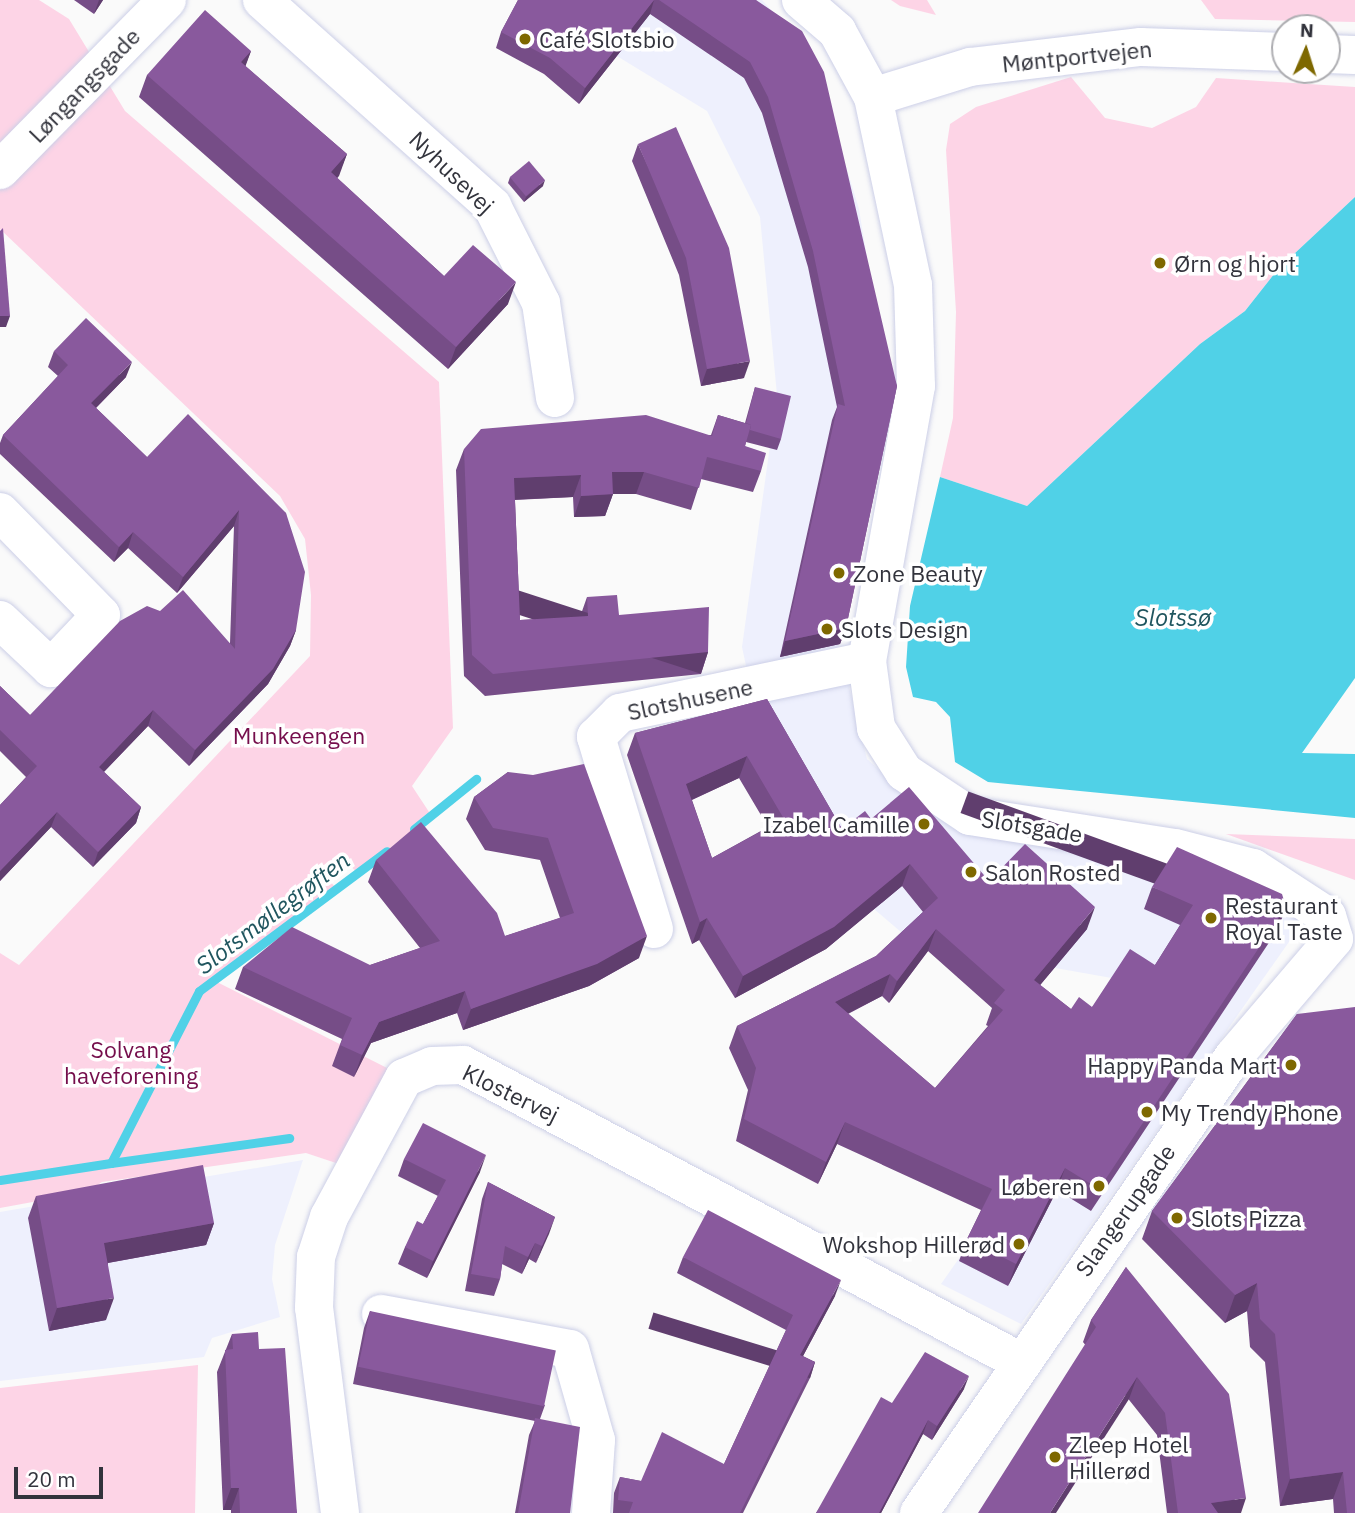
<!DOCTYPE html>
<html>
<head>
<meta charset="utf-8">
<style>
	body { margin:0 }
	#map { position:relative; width:1355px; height:1513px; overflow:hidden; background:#fafafa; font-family:"IBM Plex Sans",sans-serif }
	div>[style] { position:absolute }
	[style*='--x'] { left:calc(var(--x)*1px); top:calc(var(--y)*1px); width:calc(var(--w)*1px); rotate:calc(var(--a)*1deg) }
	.built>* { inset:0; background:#eef0fd }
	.green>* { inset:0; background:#fdd4e6 }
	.water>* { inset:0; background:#50d1e7 }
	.stream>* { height:9px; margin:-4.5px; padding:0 4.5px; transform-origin:4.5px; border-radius:4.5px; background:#50d1e7 }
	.roads { filter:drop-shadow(0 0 2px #cccfe7) drop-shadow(0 0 2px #cccfe7) }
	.minor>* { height:38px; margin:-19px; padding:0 19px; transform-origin:19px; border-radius:19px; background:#fff }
	.wall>* { inset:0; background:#764d87 }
	.shaded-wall>* { inset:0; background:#603e6e; transform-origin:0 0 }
	.building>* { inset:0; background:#89599d; transform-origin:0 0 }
	.dots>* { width:19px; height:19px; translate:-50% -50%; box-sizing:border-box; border:4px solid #fff; border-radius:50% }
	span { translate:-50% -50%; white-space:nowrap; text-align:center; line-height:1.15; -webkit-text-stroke:7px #fff; paint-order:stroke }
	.poi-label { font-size:23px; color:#32333c }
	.left { translate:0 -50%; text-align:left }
	.right { translate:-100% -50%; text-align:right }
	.street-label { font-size:23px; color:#32333c }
	.park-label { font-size:23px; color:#750e4c }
	.water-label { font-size:24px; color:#20565f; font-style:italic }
	.north { position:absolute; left:1271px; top:14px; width:70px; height:70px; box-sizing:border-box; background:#fff; border:2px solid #adadb1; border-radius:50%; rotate:3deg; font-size:19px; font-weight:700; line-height:28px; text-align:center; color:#32333c }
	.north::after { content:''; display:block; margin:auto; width:24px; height:32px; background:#7e6800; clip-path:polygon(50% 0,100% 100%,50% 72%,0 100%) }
	.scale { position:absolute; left:14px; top:1467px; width:89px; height:32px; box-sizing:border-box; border:4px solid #32333c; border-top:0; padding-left:9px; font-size:21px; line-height:24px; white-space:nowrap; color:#32333c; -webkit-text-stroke:5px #fff; paint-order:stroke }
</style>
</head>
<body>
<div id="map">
	<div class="built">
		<i style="clip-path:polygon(525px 0,762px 0,812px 55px,859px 209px,887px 380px,836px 636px,867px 759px,909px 797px,1153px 857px,1305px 919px,1021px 1324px,941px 1284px,1151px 985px,914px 943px,781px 830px,742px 647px,777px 395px,760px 217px,707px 111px)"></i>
		<i style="clip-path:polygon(303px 1160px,275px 1245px,272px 1279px,280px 1317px,212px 1338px,204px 1357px,0 1381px,0 1212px)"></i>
	</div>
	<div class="green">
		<i style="clip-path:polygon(0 0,39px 0,69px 19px,125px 111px,439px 382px,453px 728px,412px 786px,431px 815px,358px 874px,343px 857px,323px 874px,339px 891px,215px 981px,389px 1069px,339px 1164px,306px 1153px,102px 1182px,87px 1192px,0 1208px,0 953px,19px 965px,310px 656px,311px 595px,305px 539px,280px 496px,0 229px)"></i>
		<i style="clip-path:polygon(891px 0,927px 0,936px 15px,900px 6px)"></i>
		<i style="clip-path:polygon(1201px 0,1355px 0,1355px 22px,1215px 19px)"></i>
		<i style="clip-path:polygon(1071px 77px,1105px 118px,1152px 128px,1196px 107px,1216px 78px,1355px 87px,1355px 197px,1278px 269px,1245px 311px,1200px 344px,1027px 506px,940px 477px,953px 418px,956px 312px,946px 150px,950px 124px,976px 107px)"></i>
		<i style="clip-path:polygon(1226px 834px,1355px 839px,1355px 880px)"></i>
		<i style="clip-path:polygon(198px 1365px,195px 1513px,0 1513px,0 1388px)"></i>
	</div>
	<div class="water">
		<i style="clip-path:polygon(1355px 197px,1355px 678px,1302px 753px,1355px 754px,1355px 818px,988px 782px,955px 762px,950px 717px,936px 702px,913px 697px,906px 667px,910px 606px,940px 477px,1027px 506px,1200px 344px,1245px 311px,1278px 269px)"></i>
	</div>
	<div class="stream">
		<i style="--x:414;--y:829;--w:80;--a:-38.9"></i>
		<i style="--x:111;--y:1163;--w:180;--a:-8"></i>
		<i style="--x:0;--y:1180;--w:112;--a:-8.7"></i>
		<i style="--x:111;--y:1163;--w:193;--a:-62.9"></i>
		<i style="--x:199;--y:991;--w:234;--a:-36.7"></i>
	</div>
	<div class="roads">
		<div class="minor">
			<i style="--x:262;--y:0;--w:309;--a:41.8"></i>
			<i style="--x:492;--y:206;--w:109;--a:63.2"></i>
			<i style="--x:541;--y:303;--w:96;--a:81.6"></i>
			<i style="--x:801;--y:0;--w:48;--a:40.7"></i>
			<i style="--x:837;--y:31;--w:75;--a:61.4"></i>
			<i style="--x:873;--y:97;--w:192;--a:78"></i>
			<i style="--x:913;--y:285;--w:101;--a:88.3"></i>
			<i style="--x:916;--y:386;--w:279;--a:100.1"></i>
			<i style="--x:867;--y:661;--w:68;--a:82.3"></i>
			<i style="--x:876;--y:728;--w:52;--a:57.5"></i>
			<i style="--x:904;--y:772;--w:79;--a:33.7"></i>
			<i style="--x:970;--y:816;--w:207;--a:8.9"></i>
			<i style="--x:1175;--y:848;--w:81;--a:14.4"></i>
			<i style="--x:1253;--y:868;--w:88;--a:33"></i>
			<i style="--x:1327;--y:916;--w:24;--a:73"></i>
			<i style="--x:1334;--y:939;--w:154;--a:130.5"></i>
			<i style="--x:1234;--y:1056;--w:555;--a:124.58"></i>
			<i style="--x:1327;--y:54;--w:28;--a:2"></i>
			<i style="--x:873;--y:97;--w:102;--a:-17.2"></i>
			<i style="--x:970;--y:67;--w:172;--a:-6.7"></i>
			<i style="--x:1141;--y:47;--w:144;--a:2"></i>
			<i style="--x:0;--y:170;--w:238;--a:-45.5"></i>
			<i style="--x:0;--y:512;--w:144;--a:45.6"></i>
			<i style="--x:101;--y:615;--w:73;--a:133.3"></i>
			<i style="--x:51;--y:668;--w:70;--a:-136.7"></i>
			<i style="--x:654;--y:929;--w:201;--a:-106.8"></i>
			<i style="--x:596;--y:737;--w:34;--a:-45"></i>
			<i style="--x:620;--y:713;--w:252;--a:-11.9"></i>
			<i style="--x:381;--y:1314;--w:192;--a:10.5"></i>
			<i style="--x:570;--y:1349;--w:95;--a:74.1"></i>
			<i style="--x:596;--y:1440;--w:73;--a:93.9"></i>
			<i style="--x:340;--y:1513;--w:207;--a:-97.2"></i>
			<i style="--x:314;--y:1308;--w:51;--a:-87.8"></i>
			<i style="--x:316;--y:1257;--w:42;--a:-72"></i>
			<i style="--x:329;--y:1217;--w:158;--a:-61.7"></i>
			<i style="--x:404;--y:1078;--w:30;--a:-23"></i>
			<i style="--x:432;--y:1066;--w:31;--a:-2"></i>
			<i style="--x:463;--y:1065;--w:630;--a:28.03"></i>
		</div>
	</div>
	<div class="wall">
		<i style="clip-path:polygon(74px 0,103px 0,94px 14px)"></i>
		<i style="clip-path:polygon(518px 0,756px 0,897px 386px,846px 628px,840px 644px,780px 657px,832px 420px,837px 407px,808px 267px,762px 113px,744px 78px,650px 14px,579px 104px,544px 74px,496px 48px,501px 32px)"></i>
		<i style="clip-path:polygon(251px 51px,245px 66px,347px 154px,337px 178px,444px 276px,508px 304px,448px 369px,139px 97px,147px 75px)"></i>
		<i style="clip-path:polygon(638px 144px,744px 378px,701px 386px,679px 275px,632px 161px)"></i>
		<i style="clip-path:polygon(510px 177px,543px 186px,524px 202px,508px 183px)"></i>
		<i style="clip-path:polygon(54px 351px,126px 377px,96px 408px,147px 457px,286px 513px,296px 630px,290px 646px,268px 684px,189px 766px,148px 726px,104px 772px,141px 807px,136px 823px,93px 867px,51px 827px,0 881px,0 805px,26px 777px,0 751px,0 686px,30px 715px,230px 643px,234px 526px,177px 593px,128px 548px,114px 562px,0 454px,0 443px,3px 435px,58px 376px,48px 367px)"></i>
		<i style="clip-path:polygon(755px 387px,781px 439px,777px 450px,746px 442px,745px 446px,761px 471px,753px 492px,701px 479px,691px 510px,636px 494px,613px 494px,605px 516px,574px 517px,573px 497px,515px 500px,520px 620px,580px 617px,587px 597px,619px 615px,708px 652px,701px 674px,485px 696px,464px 676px,456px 470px,464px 449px,711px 435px,718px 415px,745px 423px)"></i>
		<i style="clip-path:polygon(evenodd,767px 699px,842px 829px,871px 819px,989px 881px,1087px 929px,1040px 985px,1071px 1009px,1092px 1007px,1155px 965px,1180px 925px,1144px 909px,1152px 887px,1278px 929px,1091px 1211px,1057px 1190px,1008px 1286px,959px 1261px,967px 1239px,981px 1210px,837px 1144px,818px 1184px,736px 1141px,748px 1090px,729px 1048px,737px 1026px,876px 956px,923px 912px,902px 886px,826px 949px,735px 998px,699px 940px,692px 944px,627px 755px,635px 733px,767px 699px,739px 778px,768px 827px,712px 858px,692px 800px,739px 778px,767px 699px,928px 951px,992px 1008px,986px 1025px,988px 1026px,935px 1088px,848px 1014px,882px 996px,889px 1003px,928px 951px)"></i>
		<i style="clip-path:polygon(508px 772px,639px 958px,589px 986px,463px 1030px,457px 1013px,371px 1043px,354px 1077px,332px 1066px,342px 1039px,235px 989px,243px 967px,370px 965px,420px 948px,368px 882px,376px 860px,505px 936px,560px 918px,540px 860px,485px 850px,466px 819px,474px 797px)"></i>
		<i style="clip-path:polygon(1297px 1014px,1355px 1513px,1334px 1513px,1333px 1499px,1280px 1506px,1265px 1362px,1250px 1347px,1247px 1311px,1225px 1323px,1142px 1239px,1152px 1211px)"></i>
		<i style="clip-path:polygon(404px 1159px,480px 1172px,427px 1278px,398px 1264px,405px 1247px,423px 1224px,438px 1196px,398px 1176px)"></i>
		<i style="clip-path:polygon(488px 1182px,555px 1217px,536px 1263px,529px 1259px,522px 1274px,502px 1264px,500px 1279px,494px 1296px,465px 1291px,482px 1199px)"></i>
		<i style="clip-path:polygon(36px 1196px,214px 1223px,206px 1245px,108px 1263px,106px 1320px,49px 1331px,28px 1218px)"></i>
		<i style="clip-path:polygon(683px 1257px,835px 1296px,803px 1356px,815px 1362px,810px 1378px,743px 1513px,613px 1513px,614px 1493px,620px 1477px,641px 1481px,724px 1464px,786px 1330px,677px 1273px)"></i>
		<i style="clip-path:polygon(1126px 1267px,1241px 1513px,1167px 1513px,1157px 1435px,1083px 1342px,1091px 1320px)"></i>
		<i style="clip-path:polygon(370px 1311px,545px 1405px,540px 1419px,570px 1513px,515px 1513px,529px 1435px,535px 1421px,353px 1384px,364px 1328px)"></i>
		<i style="clip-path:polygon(232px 1334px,259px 1349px,297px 1513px,231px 1513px,231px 1510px,223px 1510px,217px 1372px)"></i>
		<i style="clip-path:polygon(964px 1389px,932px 1440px,923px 1434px,881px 1513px,816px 1513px,892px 1403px)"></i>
	</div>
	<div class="shaded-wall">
		<i style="clip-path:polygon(99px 0,103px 0,94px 14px)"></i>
		<i style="clip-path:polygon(654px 0,650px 14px,579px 104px,585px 88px)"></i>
		<i style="clip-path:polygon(251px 51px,243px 73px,241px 62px)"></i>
		<i style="clip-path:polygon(347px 154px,339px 176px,323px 194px,331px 172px)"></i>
		<i style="clip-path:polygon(545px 180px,543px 186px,524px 202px,526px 197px)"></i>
		<i style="clip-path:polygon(516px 282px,508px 304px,448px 369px,456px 347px)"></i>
		<i style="clip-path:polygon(0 316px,10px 316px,6px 327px,0 327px)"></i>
		<i style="clip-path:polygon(750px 361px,744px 378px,701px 386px,707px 369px)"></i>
		<i style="clip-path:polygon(132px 362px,126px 377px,85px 419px,91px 403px)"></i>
		<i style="clip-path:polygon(612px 472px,644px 472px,636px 494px,604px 494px)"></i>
		<i style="clip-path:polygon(581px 475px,573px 497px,506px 500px,514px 478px)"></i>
		<i style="clip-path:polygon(613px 494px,605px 516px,574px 517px,581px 496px)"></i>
		<i style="clip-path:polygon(239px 510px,234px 526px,177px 593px,183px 577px)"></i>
		<i style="clip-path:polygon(133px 532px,128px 548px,114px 562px,119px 547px)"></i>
		<i style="clip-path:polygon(846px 628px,840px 644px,780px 657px,785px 641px)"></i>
		<i style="clip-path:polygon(296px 630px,290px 646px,268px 684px,189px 766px,195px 750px)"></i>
		<i style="left:708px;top:652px;width:23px;height:216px;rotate:108deg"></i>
		<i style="clip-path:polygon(153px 710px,148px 726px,93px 783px,99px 767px)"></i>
		<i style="clip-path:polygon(747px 756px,739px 778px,678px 806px,686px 784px)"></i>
		<i style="clip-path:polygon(141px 807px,136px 823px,93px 867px,98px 852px)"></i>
		<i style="clip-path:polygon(57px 812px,51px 827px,0 881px,0 871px)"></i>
		<i style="clip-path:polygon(910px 864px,902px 886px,826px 949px,735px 998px,743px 976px)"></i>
		<i style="clip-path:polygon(1095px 907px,1087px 929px,1026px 1002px,1034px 980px)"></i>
		<i style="left:1286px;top:907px;width:23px;height:338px;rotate:110deg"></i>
		<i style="clip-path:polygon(707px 918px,699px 940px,692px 944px,700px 922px)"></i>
		<i style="clip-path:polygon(936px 929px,928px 951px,889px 1003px,897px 981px)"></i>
		<i style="clip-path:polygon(647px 936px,639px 958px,589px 986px,463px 1030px,471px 1009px)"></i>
		<i style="clip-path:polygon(890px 974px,882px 996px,827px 1024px,835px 1002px)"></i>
		<i style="clip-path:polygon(465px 991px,457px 1013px,371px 1043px,354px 1077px,362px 1055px,379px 1022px)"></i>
		<i style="clip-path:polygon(845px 1122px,837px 1144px,818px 1184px,826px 1162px)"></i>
		<i style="clip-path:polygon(486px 1155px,480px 1172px,427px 1278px,433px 1261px)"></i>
		<i style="clip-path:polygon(1065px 1168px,1057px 1190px,1008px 1286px,1016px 1264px)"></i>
		<i style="clip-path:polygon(555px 1217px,549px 1234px,536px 1263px,542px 1246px)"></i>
		<i style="clip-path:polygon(214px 1223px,206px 1245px,96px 1265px,104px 1243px)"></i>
		<i style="clip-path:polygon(535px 1243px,529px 1259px,522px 1274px,528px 1257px)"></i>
		<i style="clip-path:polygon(841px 1280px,835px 1296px,795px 1371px,800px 1355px)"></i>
		<i style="clip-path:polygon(1257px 1283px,1247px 1311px,1225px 1323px,1235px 1295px)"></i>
		<i style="clip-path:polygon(114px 1298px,106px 1320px,49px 1331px,57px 1308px)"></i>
		<i style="left:815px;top:1362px;width:17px;height:169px;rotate:107deg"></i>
		<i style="clip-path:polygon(969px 1376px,964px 1389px,932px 1440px,937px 1426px)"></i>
		<i style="clip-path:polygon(1137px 1377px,1129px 1399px,1056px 1513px,1050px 1513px)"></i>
		<i style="clip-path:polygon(928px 1420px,923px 1434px,881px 1513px,879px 1513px)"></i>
		<i style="clip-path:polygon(1343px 1472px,1333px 1499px,1280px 1506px,1290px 1479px)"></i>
		<i style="clip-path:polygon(231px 1488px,239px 1488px,231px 1510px,223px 1510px)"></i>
		<i style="clip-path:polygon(1246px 1498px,1241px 1513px,1208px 1513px,1211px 1503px)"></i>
	</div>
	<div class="building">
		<i style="clip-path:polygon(518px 0,654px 0,585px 88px,550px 58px,501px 32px)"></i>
		<i style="clip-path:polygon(659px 0,756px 0,802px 31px,824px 72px,897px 386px,846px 628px,785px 641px,838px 404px,845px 406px,813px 251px,768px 97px,750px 62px)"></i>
		<i style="clip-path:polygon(205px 10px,251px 51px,241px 62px,347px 154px,331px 172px,444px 276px,473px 245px,516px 282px,456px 347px,147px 75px)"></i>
		<i style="clip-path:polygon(676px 127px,729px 248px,750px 361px,707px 369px,686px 258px,638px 144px)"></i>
		<i style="left:529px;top:161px;width:25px;height:25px;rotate:50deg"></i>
		<i style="clip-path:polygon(3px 228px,10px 316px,0 316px,0 231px)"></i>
		<i style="clip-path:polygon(86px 318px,132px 362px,91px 403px,147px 457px,188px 414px,286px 513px,305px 572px,296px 630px,273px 669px,195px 750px,153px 710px,99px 767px,141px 807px,98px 852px,57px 812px,0 871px,0 805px,37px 766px,0 730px,0 686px,30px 715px,120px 621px,147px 606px,160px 611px,183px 590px,235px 649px,239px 510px,183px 577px,133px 532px,119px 547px,3px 435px,68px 365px,54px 351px)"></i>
		<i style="clip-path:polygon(755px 387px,791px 396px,781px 439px,750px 430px,751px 425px,746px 423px)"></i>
		<i style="clip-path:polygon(646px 415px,712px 436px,718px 415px,751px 425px,745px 446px,766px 453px,761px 471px,707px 457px,699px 488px,644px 472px,612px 472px,613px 494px,581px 496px,581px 475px,514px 478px,520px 620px,588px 616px,587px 597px,617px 595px,619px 615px,709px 607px,708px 652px,493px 674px,472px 655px,464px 449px,481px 429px)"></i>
		<i style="clip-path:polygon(evenodd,767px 699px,842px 829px,865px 811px,871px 819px,909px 787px,989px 881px,1025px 844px,1095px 907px,1034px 980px,1071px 1009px,1079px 997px,1092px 1007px,1130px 949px,1155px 965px,1193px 905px,1152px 887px,1177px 847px,1282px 894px,1286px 907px,1099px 1189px,1065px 1168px,1016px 1264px,967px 1239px,992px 1189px,845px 1122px,826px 1162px,744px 1119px,756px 1068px,737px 1026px,876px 956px,938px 898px,910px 864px,834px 927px,743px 976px,707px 918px,700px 922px,635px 733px,767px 699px,747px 756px,784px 819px,712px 858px,686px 784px,747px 756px,767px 699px,936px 929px,1005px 990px,994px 1003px,1003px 1010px,935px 1088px,835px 1002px,890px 974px,897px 981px,936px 929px)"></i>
		<i style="clip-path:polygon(584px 764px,647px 936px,597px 964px,471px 1009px,465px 991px,379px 1022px,362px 1055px,340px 1045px,352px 1018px,243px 967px,292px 927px,370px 965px,440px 941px,376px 860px,421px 822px,497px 913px,505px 936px,574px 913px,548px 838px,493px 828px,474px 797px,508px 772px,533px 775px)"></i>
		<i style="clip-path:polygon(1355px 1007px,1355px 1513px,1347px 1513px,1343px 1472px,1290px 1479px,1275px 1334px,1260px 1319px,1257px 1283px,1235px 1295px,1152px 1211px,1297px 1014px)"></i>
		<i style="clip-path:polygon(423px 1123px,486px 1155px,433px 1261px,405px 1247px,417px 1221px,423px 1224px,446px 1180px,404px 1159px)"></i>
		<i style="clip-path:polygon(203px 1165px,214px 1223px,104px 1243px,114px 1298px,57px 1308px,36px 1196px)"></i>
		<i style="clip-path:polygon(488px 1182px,555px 1217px,542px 1246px,535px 1243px,528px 1257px,505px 1246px,500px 1279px,471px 1274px)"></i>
		<i style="clip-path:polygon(708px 1210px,841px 1280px,800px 1355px,815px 1362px,740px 1513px,629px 1513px,633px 1502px,618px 1500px,620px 1477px,641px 1481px,662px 1432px,724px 1464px,793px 1315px,683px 1257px)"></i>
		<i style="clip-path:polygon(1126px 1267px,1229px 1394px,1246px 1498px,1211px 1503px,1218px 1513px,1178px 1513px,1165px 1413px,1137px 1377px,1050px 1513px,978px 1513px,1096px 1327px,1091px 1320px)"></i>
		<i style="left:370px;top:1311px;width:190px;height:57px;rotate:12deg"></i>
		<i style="clip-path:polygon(258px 1332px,259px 1349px,285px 1348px,297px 1513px,240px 1513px,239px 1488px,231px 1488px,225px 1350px,233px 1349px,232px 1334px)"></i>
		<i style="clip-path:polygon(925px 1352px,969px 1376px,937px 1426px,928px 1420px,879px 1513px,816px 1513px,881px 1397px,892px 1403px)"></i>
		<i style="clip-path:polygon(535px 1418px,580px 1427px,570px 1513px,518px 1513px)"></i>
	</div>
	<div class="dots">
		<i style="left:525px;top:39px;background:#7e6800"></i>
		<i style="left:1160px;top:263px;background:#7e6800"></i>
		<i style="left:839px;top:573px;background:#7e6800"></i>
		<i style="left:827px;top:629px;background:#7e6800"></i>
		<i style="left:924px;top:824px;background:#7e6800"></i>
		<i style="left:971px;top:872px;background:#7e6800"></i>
		<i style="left:1211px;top:918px;background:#7e6800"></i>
		<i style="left:1291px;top:1065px;background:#7e6800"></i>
		<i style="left:1147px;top:1112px;background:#7e6800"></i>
		<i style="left:1099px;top:1186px;background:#7e6800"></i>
		<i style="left:1177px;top:1218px;background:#7e6800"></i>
		<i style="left:1019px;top:1244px;background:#7e6800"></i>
		<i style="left:1055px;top:1457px;background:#7e6800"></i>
	</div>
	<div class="poi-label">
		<span class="left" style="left:539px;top:39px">Café Slotsbio</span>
		<span class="left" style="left:1174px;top:263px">Ørn og hjort</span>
		<span class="left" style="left:853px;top:573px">Zone Beauty</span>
		<span class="left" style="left:841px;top:629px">Slots Design</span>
		<span class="right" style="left:910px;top:824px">Izabel Camille</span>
		<span class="left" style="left:985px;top:872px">Salon Rosted</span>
		<span class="left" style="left:1225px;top:918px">Restaurant<br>Royal Taste</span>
		<span class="right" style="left:1277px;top:1065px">Happy Panda Mart</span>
		<span class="left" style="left:1161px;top:1112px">My Trendy Phone</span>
		<span class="right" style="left:1085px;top:1186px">Løberen</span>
		<span class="left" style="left:1191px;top:1218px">Slots Pizza</span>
		<span class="right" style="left:1005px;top:1244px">Wokshop Hillerød</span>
		<span class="left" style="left:1069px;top:1457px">Zleep Hotel<br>Hillerød</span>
	</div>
	<div class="street-label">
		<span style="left:1077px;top:56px;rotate:-6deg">Møntportvejen</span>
		<span style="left:84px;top:85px;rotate:-46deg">Løngangsgade</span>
		<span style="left:452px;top:172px;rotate:44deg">Nyhusevej</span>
		<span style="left:690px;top:699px;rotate:-12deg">Slotshusene</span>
		<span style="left:1032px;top:826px;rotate:9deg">Slotsgade</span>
		<span style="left:511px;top:1093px;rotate:26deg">Klostervej</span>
		<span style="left:1125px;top:1210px;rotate:-55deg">Slangerupgade</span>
	</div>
	<div class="park-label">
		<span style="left:299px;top:735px">Munkeengen</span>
		<span style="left:131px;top:1062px">Solvang<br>haveforening</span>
	</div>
	<div class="water-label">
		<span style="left:1173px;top:618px">Slotssø</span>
		<span style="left:273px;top:913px;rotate:-37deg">Slotsmøllegrøften</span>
	</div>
	<div class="north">N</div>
	<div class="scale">20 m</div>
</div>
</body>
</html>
